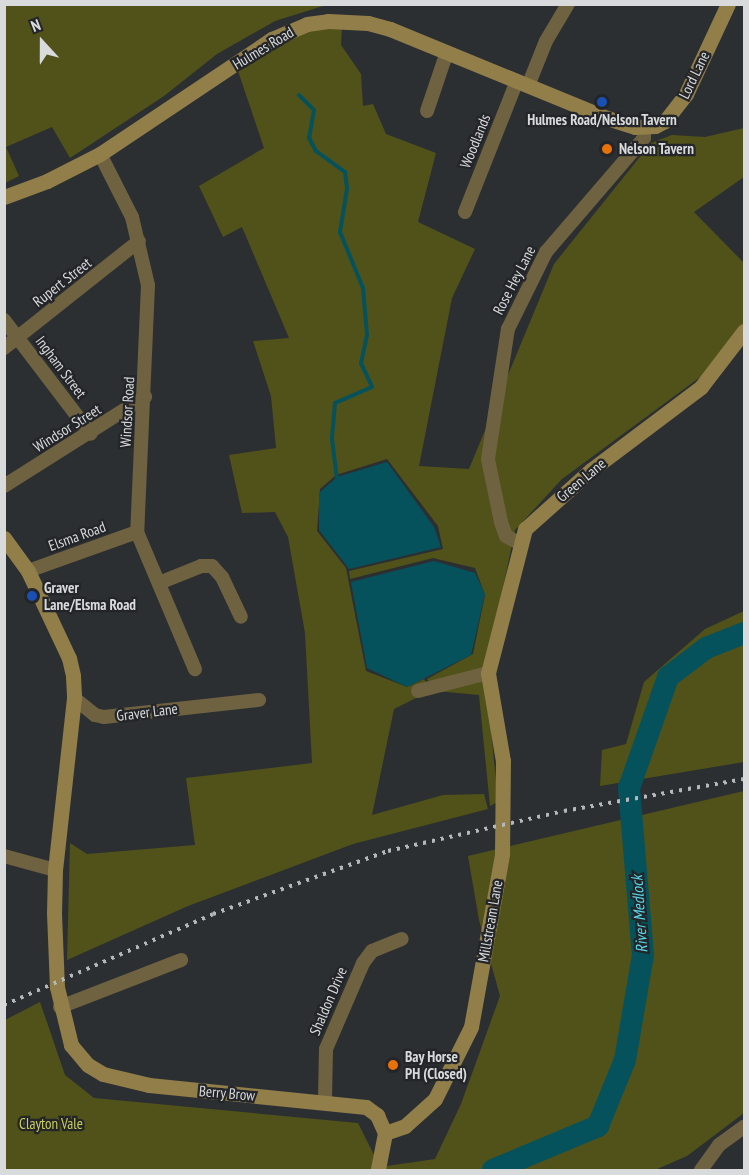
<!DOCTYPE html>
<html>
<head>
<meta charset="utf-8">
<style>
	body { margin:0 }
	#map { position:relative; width:749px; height:1175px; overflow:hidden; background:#2c2f32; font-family:"PT Sans Narrow",sans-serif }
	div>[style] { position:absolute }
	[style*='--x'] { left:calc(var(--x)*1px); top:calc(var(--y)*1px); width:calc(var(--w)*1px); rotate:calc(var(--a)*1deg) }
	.green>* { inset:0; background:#505219 }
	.water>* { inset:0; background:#05525c }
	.stream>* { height:4px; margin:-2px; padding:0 2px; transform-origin:2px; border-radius:2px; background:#05525c }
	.river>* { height:22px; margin:-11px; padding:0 11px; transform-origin:11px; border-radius:11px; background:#05525c }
	.street>* { height:14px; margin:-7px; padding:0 7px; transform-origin:7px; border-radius:7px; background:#6f6241 }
	.secondary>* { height:15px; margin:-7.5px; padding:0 7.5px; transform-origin:7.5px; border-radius:7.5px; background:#927e49 }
	.rail>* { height:4px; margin-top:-2px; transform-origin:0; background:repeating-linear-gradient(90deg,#b5b8ba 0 3px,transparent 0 9px) }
	.dots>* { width:16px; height:16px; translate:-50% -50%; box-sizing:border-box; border:3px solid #232528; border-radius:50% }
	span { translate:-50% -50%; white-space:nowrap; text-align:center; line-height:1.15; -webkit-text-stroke:4.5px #232528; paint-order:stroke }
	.street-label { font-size:15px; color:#d8dadc }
	.poi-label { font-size:15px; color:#d8dadc; font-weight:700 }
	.left { translate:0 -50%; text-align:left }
	.park-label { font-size:15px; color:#c9cf58 }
	.water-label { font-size:16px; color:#57d7e9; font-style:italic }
	.frame { position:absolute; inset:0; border:6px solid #d8dadc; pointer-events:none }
	.north { position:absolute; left:12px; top:12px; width:60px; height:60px; -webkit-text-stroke:4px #232528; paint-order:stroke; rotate:339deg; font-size:16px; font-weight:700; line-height:24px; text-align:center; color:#d8dadc }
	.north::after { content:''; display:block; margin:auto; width:21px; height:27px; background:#d8dadc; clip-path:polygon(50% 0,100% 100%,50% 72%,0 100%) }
</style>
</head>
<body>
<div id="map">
	<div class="green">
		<i style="clip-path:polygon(4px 5px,322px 4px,323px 6px,275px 21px,217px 54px,164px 96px,70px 158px,52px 127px,6px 147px,19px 176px,5px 183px)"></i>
		<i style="clip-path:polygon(342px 25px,341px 45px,361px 74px,363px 106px,373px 104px,386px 134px,436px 153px,418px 222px,475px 249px,452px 298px,419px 466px,469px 469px,554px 264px,651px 143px,672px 135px,705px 137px,744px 128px,744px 177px,694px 212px,744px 263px,744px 322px,703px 375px,562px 479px,515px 530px,489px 655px,488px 698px,498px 802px,490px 806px,479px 695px,436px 691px,427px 679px,473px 654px,485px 595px,475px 568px,433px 558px,350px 579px,349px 571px,443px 549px,438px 526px,387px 459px,336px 475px,320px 489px,317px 531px,346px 568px,366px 671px,407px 687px,424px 679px,432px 690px,394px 709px,372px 815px,443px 795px,484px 794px,488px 809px,353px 844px,188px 906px,67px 960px,70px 843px,87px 854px,195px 845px,186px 778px,312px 763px,305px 633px,288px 537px,275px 512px,242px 513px,229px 455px,276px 448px,271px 396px,253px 341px,289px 338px,242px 227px,223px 237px,199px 186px,264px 148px,238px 71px,303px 33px)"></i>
		<i style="clip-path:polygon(744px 611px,744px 762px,600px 786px,602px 750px,626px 744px,644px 682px,705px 629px)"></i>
		<i style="clip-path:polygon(744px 791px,744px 1113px,687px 1156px,655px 1170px,5px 1170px,5px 1020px,40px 1002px,65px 1075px,94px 1098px,358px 1123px,380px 1167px,435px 1159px,461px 1104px,500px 996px,479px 920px,468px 856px)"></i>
	</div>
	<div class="water">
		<i style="clip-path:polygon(387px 462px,434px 527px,441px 547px,349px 569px,319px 530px,319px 493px,337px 477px)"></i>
		<i style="clip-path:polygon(434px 561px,475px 573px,485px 594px,471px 655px,407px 687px,367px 668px,351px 582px)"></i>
	</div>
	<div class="stream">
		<i style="--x:299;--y:95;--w:21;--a:45"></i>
		<i style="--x:314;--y:110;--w:28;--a:100"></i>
		<i style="--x:309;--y:138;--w:15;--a:62"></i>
		<i style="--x:316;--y:151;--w:36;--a:36"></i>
		<i style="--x:345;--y:172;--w:17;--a:83"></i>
		<i style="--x:347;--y:189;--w:44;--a:99.2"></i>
		<i style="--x:340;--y:232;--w:61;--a:67.7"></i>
		<i style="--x:363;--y:288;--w:47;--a:85.1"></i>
		<i style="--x:367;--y:335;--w:29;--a:102"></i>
		<i style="--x:361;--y:363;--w:26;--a:65"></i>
		<i style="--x:372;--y:387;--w:40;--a:156.6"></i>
		<i style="--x:335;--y:403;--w:36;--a:95"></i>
		<i style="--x:332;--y:439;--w:38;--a:83"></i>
	</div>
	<div class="river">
		<i style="--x:493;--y:1170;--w:114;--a:-22.7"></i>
		<i style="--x:598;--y:1126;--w:71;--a:-67.8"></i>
		<i style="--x:625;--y:1060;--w:107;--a:-80.3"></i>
		<i style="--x:643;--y:955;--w:168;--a:-94.8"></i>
		<i style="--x:629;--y:788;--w:118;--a:-70.6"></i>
		<i style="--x:668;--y:677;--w:48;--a:-37.3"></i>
		<i style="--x:706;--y:648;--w:41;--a:-21.5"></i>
	</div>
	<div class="street">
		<i style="--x:528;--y:86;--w:48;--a:-68.2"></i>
		<i style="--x:546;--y:41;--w:43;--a:-59.3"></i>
		<i style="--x:427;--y:111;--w:62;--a:-71.3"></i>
		<i style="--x:100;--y:154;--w:71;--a:63.1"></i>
		<i style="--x:132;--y:217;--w:70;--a:76.8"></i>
		<i style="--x:148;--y:285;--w:247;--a:92.5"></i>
		<i style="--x:137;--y:532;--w:149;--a:67.1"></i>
		<i style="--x:465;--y:212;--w:139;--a:-68.4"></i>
		<i style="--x:4;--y:320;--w:143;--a:52.7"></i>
		<i style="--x:4;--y:348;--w:172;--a:-38.4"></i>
		<i style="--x:4;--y:486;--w:167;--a:-32.3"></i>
		<i style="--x:519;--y:543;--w:15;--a:-152"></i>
		<i style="--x:506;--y:536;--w:15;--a:-110"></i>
		<i style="--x:501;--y:522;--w:64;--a:-101.7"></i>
		<i style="--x:488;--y:459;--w:132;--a:-81.3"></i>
		<i style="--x:508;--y:329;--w:86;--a:-63.7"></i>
		<i style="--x:546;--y:252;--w:150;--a:-49.3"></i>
		<i style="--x:644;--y:138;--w:10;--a:-90"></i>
		<i style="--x:28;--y:571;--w:116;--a:-19.7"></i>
		<i style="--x:159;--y:583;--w:45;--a:-22"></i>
		<i style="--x:201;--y:566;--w:11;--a:0"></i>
		<i style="--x:212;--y:566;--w:15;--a:48"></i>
		<i style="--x:222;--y:577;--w:44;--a:64.6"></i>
		<i style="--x:418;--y:691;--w:72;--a:-14.4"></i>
		<i style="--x:74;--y:698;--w:27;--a:39"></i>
		<i style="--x:95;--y:715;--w:9;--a:13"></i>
		<i style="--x:104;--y:717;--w:156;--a:-6.3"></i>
		<i style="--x:4;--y:856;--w:53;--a:15.4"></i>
		<i style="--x:60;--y:1007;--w:130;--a:-21.2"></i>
		<i style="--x:325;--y:1100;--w:51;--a:-88.9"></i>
		<i style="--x:326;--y:1049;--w:94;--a:-66.7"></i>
		<i style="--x:363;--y:963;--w:15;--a:-53"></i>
		<i style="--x:372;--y:951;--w:32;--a:-22"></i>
		<i style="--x:701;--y:1170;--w:31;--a:-54"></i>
		<i style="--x:719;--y:1145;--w:31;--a:-36"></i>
	</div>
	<div class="secondary">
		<i style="--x:4;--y:197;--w:46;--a:-20.4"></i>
		<i style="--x:47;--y:181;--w:59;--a:-27"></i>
		<i style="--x:100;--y:154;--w:207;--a:-33.8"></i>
		<i style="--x:272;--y:39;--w:38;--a:-23"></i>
		<i style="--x:307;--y:24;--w:21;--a:-8"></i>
		<i style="--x:328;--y:21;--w:40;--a:2.9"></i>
		<i style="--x:368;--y:23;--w:23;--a:15"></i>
		<i style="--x:390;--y:29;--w:235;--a:22.3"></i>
		<i style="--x:607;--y:118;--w:29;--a:18"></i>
		<i style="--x:635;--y:127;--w:20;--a:-3"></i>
		<i style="--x:655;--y:126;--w:11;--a:-27"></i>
		<i style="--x:665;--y:121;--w:34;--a:-52"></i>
		<i style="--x:686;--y:94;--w:99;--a:-65"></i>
		<i style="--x:4;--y:538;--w:41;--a:54"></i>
		<i style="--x:28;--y:571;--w:96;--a:64.8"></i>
		<i style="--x:69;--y:658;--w:18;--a:77"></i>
		<i style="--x:73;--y:676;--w:22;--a:87"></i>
		<i style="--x:74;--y:698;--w:173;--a:96.3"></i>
		<i style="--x:55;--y:870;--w:43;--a:91.3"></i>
		<i style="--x:54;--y:913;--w:74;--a:87.7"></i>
		<i style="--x:57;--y:987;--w:60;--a:76.4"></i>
		<i style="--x:71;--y:1045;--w:26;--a:50"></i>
		<i style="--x:88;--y:1065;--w:17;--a:31"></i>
		<i style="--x:103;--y:1074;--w:47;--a:13.4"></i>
		<i style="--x:149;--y:1085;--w:218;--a:5.8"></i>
		<i style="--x:366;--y:1107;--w:14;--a:36"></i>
		<i style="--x:377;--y:1115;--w:20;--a:66"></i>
		<i style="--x:385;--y:1133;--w:38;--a:101"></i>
		<i style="--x:385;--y:1133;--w:21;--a:-19"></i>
		<i style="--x:405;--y:1126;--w:40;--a:-42"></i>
		<i style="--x:435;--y:1099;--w:80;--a:-63.4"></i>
		<i style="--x:471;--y:1027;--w:176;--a:-79.8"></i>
		<i style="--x:502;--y:854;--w:93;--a:-89.4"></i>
		<i style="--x:503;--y:761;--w:89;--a:-99.7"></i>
		<i style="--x:488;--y:673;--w:149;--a:-75.6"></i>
		<i style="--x:525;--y:529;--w:89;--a:-41.8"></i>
		<i style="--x:591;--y:470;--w:138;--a:-37"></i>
		<i style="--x:701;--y:387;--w:71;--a:-52.5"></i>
	</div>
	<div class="rail">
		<i style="--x:4;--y:1005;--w:228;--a:-23.5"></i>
		<i style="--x:213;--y:914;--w:186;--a:-19.8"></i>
		<i style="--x:388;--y:851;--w:180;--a:-12.8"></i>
		<i style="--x:564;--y:811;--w:183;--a:-10.1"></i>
	</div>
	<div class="dots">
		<i style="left:602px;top:102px;background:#1a4fb4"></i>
		<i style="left:607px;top:149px;background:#e8710a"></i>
		<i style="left:32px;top:596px;background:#1a4fb4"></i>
		<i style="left:393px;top:1065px;background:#e8710a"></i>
	</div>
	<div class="street-label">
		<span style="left:263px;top:48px;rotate:-31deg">Hulmes Road</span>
		<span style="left:694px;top:75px;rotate:-64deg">Lord Lane</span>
		<span style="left:475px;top:141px;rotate:-68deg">Woodlands</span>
		<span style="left:514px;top:280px;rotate:-63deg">Rose Hey Lane</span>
		<span style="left:62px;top:282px;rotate:-38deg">Rupert Street</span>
		<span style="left:61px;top:367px;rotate:53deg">Ingham Street</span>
		<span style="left:127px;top:412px;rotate:-87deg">Windsor Road</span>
		<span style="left:67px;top:428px;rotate:-32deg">Windsor Street</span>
		<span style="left:581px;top:480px;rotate:-40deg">Green Lane</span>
		<span style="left:77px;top:536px;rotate:-20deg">Elsma Road</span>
		<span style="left:147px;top:712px;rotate:-7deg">Graver Lane</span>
		<span style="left:490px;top:921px;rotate:-80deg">Millstream Lane</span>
		<span style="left:328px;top:1001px;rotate:-67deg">Shaldon Drive</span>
		<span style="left:227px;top:1093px;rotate:5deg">Berry Brow</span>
	</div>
	<div class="poi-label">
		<span style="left:602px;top:120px">Hulmes Road/Nelson Tavern</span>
		<span class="left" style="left:619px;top:149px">Nelson Tavern</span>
		<span class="left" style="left:44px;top:596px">Graver<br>Lane/Elsma Road</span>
		<span class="left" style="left:405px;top:1065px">Bay Horse<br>PH (Closed)</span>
	</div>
	<div class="park-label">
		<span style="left:51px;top:1124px">Clayton Vale</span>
	</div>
	<div class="water-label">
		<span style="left:639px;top:914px;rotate:-94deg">River Medlock</span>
	</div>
	<div class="frame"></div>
	<div class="north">N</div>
</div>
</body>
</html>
